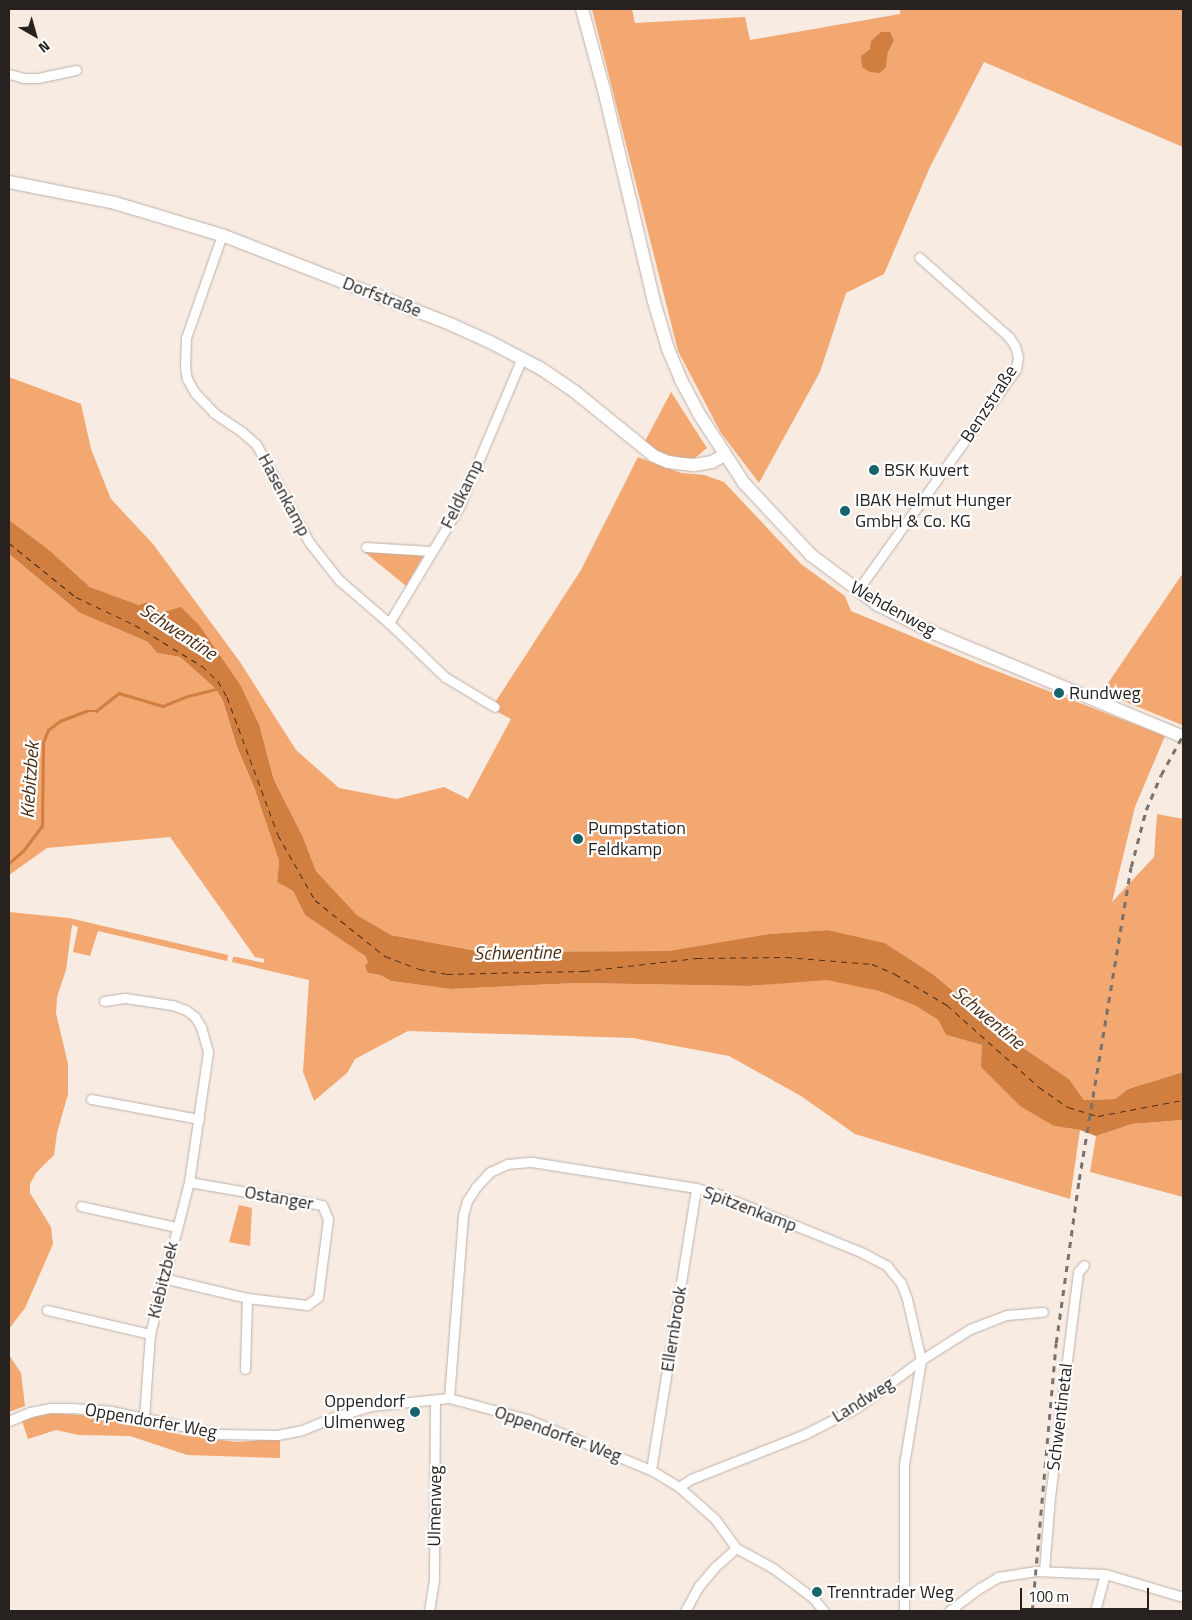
<!DOCTYPE html>
<html>
<head>
<meta charset="utf-8">
<style>
	body { margin:0 }
	#map { position:relative; width:1192px; height:1620px; overflow:hidden; background:#f8ebe2; font-family:"Titillium Web",sans-serif }
	div>[style] { position:absolute }
	[style*='--x'] { left:calc(var(--x)*1px); top:calc(var(--y)*1px); width:calc(var(--w)*1px); rotate:calc(var(--a)*1deg) }
	.green>* { inset:0; background:#f3a771 }
	.water>* { inset:0; background:#d17f41 }
	.stream>* { height:2.5px; margin:-1.25px; padding:0 1.25px; transform-origin:1.25px; border-radius:1.25px; background:#d17f41 }
	.ferry>* { height:1px; margin-top:-0.5px; transform-origin:0; background:repeating-linear-gradient(90deg,#4f2d13 0 6px,transparent 0 11px) }
	.roads { filter:drop-shadow(0 0 1px #bdb0a8) drop-shadow(0 0 1px #bdb0a8) }
	.street>* { height:9px; margin:-4.5px; padding:0 4.5px; transform-origin:4.5px; border-radius:4.5px; background:#fff }
	.secondary>* { height:12px; margin:-6px; padding:0 6px; transform-origin:6px; border-radius:6px; background:#fff }
	.rail>* { height:2.5px; margin-top:-1.25px; transform-origin:0; background:repeating-linear-gradient(90deg,#7a726c 0 6px,transparent 0 12px) }
	.dots>* { width:14px; height:14px; translate:-50% -50%; box-sizing:border-box; border:2px solid #fff; border-radius:50% }
	span { translate:-50% -50%; white-space:nowrap; text-align:center; line-height:1.15; -webkit-text-stroke:4.5px #fff; paint-order:stroke }
	.street-label { font-size:18px; color:#27221f }
	.poi-label { font-size:18px; color:#27221f }
	.left { translate:0 -50%; text-align:left }
	.right { translate:-100% -50%; text-align:right }
	.water-label { font-size:19px; color:#4f2d13; font-style:italic }
	.frame { position:absolute; inset:0; border:10px solid #27221f; pointer-events:none }
	.north { position:absolute; left:10px; top:10px; width:50px; height:50px; -webkit-text-stroke:4px #fff; paint-order:stroke; rotate:142deg; font-size:14px; font-weight:700; line-height:20px; text-align:center; color:#27221f }
	.north::after { content:''; display:block; margin:auto; width:18px; height:22px; background:#27221f; clip-path:polygon(50% 0,100% 100%,50% 72%,0 100%) }
	.scale { position:absolute; left:1020px; top:1588px; width:129px; height:22px; box-sizing:border-box; border:2px solid #27221f; border-top:0; padding-left:6px; font-size:15px; line-height:18px; white-space:nowrap; color:#27221f; -webkit-text-stroke:4px #fff; paint-order:stroke }
</style>
</head>
<body>
<div id="map">
	<div class="green">
		<i style="clip-path:polygon(evenodd,592px 9px,632px 9px,635px 23px,745px 17px,750px 40px,900px 14px,900px 9px,1183px 9px,1183px 147px,984px 62px,930px 167px,884px 274px,846px 293px,820px 372px,759px 483px,721px 433px,678px 351px,592px 9px,894px 41px,888px 52px,886px 67px,861px 56px,870px 49px,894px 41px)"></i>
		<i style="clip-path:polygon(9px 377px,81px 404px,91px 449px,111px 499px,153px 544px,240px 662px,296px 750px,339px 788px,396px 799px,444px 787px,468px 799px,511px 719px,496px 711px,496px 701px,581px 570px,638px 457px,681px 473px,704px 475px,724px 482px,801px 564px,845px 596px,851px 611px,981px 665px,1165px 736px,1135px 807px,1112px 902px,1154px 857px,1157px 814px,1183px 819px,1183px 1072px,1128px 1089px,1115px 1099px,1084px 1100px,1069px 1079px,1010px 1039px,934px 975px,885px 943px,828px 930px,769px 934px,668px 951px,482px 952px,391px 935px,357px 915px,316px 871px,303px 837px,274px 780px,259px 724px,241px 686px,147px 602px,139px 605px,90px 587px,48px 549px,9px 520px)"></i>
		<i style="clip-path:polygon(671px 392px,707px 448px,695px 458px,681px 460px,667px 458px,644px 443px)"></i>
		<i style="clip-path:polygon(362px 550px,421px 550px,425px 553px,406px 586px)"></i>
		<i style="clip-path:polygon(9px 554px,80px 613px,148px 642px,157px 653px,180px 657px,216px 689px,223px 701px,237px 747px,254px 787px,279px 861px,277px 882px,293px 891px,305px 915px,365px 956px,368px 962px,368px 973px,380px 975px,391px 981px,451px 989px,577px 983px,749px 986px,827px 979px,879px 991px,916px 1006px,938px 1020px,946px 1035px,982px 1045px,1054px 1126px,1080px 1130px,1070px 1199px,855px 1134px,801px 1096px,729px 1056px,633px 1038px,408px 1031px,355px 1059px,347px 1073px,314px 1101px,303px 1072px,309px 980px,232px 962px,233px 957px,237px 957px,264px 963px,264px 959px,255px 957px,170px 837px,47px 848px,9px 875px)"></i>
		<i style="clip-path:polygon(1183px 573px,1183px 724px,1182px 725px,1102px 692px)"></i>
		<i style="clip-path:polygon(9px 912px,69px 918px,228px 955px,227px 961px,98px 931px,90px 956px,73px 952px,78px 927px,72px 925px,66px 970px,57px 997px,56px 1013px,68px 1064px,68px 1094px,57px 1133px,54px 1155px,36px 1173px,30px 1184px,30px 1193px,51px 1227px,53px 1244px,25px 1308px,9px 1329px)"></i>
		<i style="clip-path:polygon(1183px 1120px,1183px 1197px,1090px 1172px,1096px 1136px,1132px 1124px)"></i>
		<i style="clip-path:polygon(239px 1205px,252px 1208px,250px 1246px,229px 1242px)"></i>
		<i style="clip-path:polygon(9px 1355px,21px 1373px,25px 1406px,9px 1412px)"></i>
		<i style="clip-path:polygon(48px 1413px,128px 1418px,182px 1435px,236px 1442px,280px 1439px,280px 1458px,187px 1455px,130px 1436px,79px 1435px,56px 1430px,28px 1439px,22px 1421px)"></i>
	</div>
	<div class="water">
		<i style="clip-path:polygon(881px 32px,890px 32px,894px 41px,888px 52px,886px 67px,880px 73px,870px 72px,862px 67px,861px 56px,870px 49px,871px 41px)"></i>
		<i style="clip-path:polygon(9px 520px,48px 549px,90px 587px,139px 605px,147px 602px,160px 613px,181px 607px,199px 625px,241px 686px,259px 724px,274px 780px,303px 837px,316px 871px,357px 915px,391px 935px,482px 952px,668px 951px,769px 934px,828px 930px,885px 943px,934px 975px,1010px 1039px,1069px 1079px,1084px 1100px,1115px 1099px,1128px 1089px,1183px 1072px,1183px 1120px,1132px 1124px,1096px 1136px,1080px 1130px,1054px 1126px,1020px 1106px,981px 1067px,982px 1045px,946px 1035px,938px 1020px,916px 1006px,879px 991px,827px 980px,749px 986px,577px 983px,451px 989px,391px 981px,380px 975px,368px 973px,365px 966px,368px 962px,365px 956px,305px 915px,293px 891px,277px 882px,279px 861px,254px 787px,237px 747px,223px 701px,216px 689px,180px 657px,157px 653px,148px 642px,80px 613px,9px 554px)"></i>
	</div>
	<div class="stream">
		<i style="--x:9;--y:863;--w:18;--a:-41"></i>
		<i style="--x:23;--y:851;--w:31;--a:-53"></i>
		<i style="--x:42;--y:826;--w:83;--a:-89.3"></i>
		<i style="--x:43;--y:743;--w:14;--a:-69"></i>
		<i style="--x:48;--y:730;--w:15;--a:-37"></i>
		<i style="--x:60;--y:721;--w:28;--a:-21"></i>
		<i style="--x:86;--y:711;--w:10;--a:0"></i>
		<i style="--x:96;--y:711;--w:29;--a:-38"></i>
		<i style="--x:119;--y:693;--w:46;--a:16.5"></i>
		<i style="--x:163;--y:706;--w:27;--a:-22"></i>
		<i style="--x:188;--y:696;--w:29;--a:-14"></i>
		<i style="--x:216;--y:689;--w:3;--a:-90"></i>
	</div>
	<div class="ferry">
		<i style="--x:9;--y:543;--w:86;--a:38.9"></i>
		<i style="--x:76;--y:597;--w:65;--a:25.4"></i>
		<i style="--x:135;--y:625;--w:79;--a:31.5"></i>
		<i style="--x:202;--y:666;--w:22;--a:43"></i>
		<i style="--x:218;--y:681;--w:18;--a:61"></i>
		<i style="--x:227;--y:697;--w:147;--a:69.7"></i>
		<i style="--x:278;--y:835;--w:75;--a:60.4"></i>
		<i style="--x:315;--y:900;--w:90;--a:38.7"></i>
		<i style="--x:385;--y:956;--w:36;--a:21"></i>
		<i style="--x:419;--y:969;--w:28;--a:10"></i>
		<i style="--x:447;--y:974;--w:137;--a:-1.3"></i>
		<i style="--x:584;--y:971;--w:114;--a:-6.6"></i>
		<i style="--x:697;--y:958;--w:89;--a:-0.6"></i>
		<i style="--x:786;--y:957;--w:86;--a:4.7"></i>
		<i style="--x:872;--y:964;--w:25;--a:23"></i>
		<i style="--x:895;--y:974;--w:61;--a:30.8"></i>
		<i style="--x:947;--y:1005;--w:123;--a:41.7"></i>
		<i style="--x:1039;--y:1087;--w:35;--a:35"></i>
		<i style="--x:1068;--y:1107;--w:31;--a:17"></i>
		<i style="--x:1098;--y:1116;--w:86;--a:-10.7"></i>
	</div>
	<div class="roads">
		<div class="street">
			<i style="--x:9;--y:74;--w:16;--a:15"></i>
			<i style="--x:24;--y:78;--w:14;--a:0"></i>
			<i style="--x:38;--y:78;--w:39;--a:-12"></i>
			<i style="--x:222;--y:235;--w:109;--a:109.3"></i>
			<i style="--x:186;--y:338;--w:29;--a:92"></i>
			<i style="--x:185;--y:367;--w:12;--a:81"></i>
			<i style="--x:187;--y:379;--w:16;--a:60"></i>
			<i style="--x:195;--y:393;--w:28;--a:46"></i>
			<i style="--x:214;--y:413;--w:34;--a:34"></i>
			<i style="--x:242;--y:432;--w:18;--a:41"></i>
			<i style="--x:256;--y:444;--w:111;--a:61.6"></i>
			<i style="--x:309;--y:542;--w:48;--a:51.7"></i>
			<i style="--x:339;--y:580;--w:66;--a:40.7"></i>
			<i style="--x:389;--y:623;--w:78;--a:44"></i>
			<i style="--x:445;--y:677;--w:58;--a:31"></i>
			<i style="--x:366;--y:547;--w:65;--a:3.5"></i>
			<i style="--x:857;--y:591;--w:273;--a:-54.4"></i>
			<i style="--x:1016;--y:369;--w:12;--a:-81"></i>
			<i style="--x:1018;--y:357;--w:11;--a:-105"></i>
			<i style="--x:1015;--y:346;--w:11;--a:-124"></i>
			<i style="--x:1009;--y:337;--w:120;--a:-138.4"></i>
			<i style="--x:389;--y:623;--w:135;--a:-58.9"></i>
			<i style="--x:459;--y:507;--w:162;--a:-67.1"></i>
			<i style="--x:104;--y:1001;--w:21;--a:-8"></i>
			<i style="--x:125;--y:998;--w:48;--a:8.5"></i>
			<i style="--x:172;--y:1005;--w:15;--a:20"></i>
			<i style="--x:186;--y:1010;--w:11;--a:38"></i>
			<i style="--x:195;--y:1017;--w:12;--a:59"></i>
			<i style="--x:201;--y:1027;--w:26;--a:74"></i>
			<i style="--x:208;--y:1052;--w:131;--a:98.3"></i>
			<i style="--x:189;--y:1182;--w:157;--a:104.4"></i>
			<i style="--x:150;--y:1334;--w:83;--a:94.1"></i>
			<i style="--x:91;--y:1099;--w:110;--a:10.5"></i>
			<i style="--x:81;--y:1206;--w:97;--a:12.5"></i>
			<i style="--x:163;--y:1278;--w:86;--a:13.4"></i>
			<i style="--x:247;--y:1298;--w:60;--a:6.7"></i>
			<i style="--x:307;--y:1305;--w:14;--a:-36"></i>
			<i style="--x:318;--y:1297;--w:79;--a:-82.7"></i>
			<i style="--x:328;--y:1219;--w:15;--a:-113"></i>
			<i style="--x:322;--y:1205;--w:135;--a:-170.2"></i>
			<i style="--x:47;--y:1310;--w:106;--a:13.1"></i>
			<i style="--x:245;--y:1369;--w:71;--a:-88.4"></i>
			<i style="--x:449;--y:1398;--w:184;--a:-85.6"></i>
			<i style="--x:463;--y:1215;--w:15;--a:-74"></i>
			<i style="--x:467;--y:1201;--w:17;--a:-57"></i>
			<i style="--x:476;--y:1187;--w:21;--a:-47"></i>
			<i style="--x:490;--y:1172;--w:19;--a:-25"></i>
			<i style="--x:507;--y:1164;--w:25;--a:-5"></i>
			<i style="--x:532;--y:1162;--w:166;--a:9"></i>
			<i style="--x:696;--y:1188;--w:20;--a:15"></i>
			<i style="--x:715;--y:1193;--w:157;--a:22"></i>
			<i style="--x:861;--y:1252;--w:30;--a:28"></i>
			<i style="--x:887;--y:1266;--w:22;--a:51"></i>
			<i style="--x:901;--y:1283;--w:17;--a:69"></i>
			<i style="--x:907;--y:1299;--w:63;--a:77.1"></i>
			<i style="--x:921;--y:1360;--w:106;--a:99.2"></i>
			<i style="--x:904;--y:1465;--w:146;--a:90"></i>
			<i style="--x:9;--y:1421;--w:23;--a:-23"></i>
			<i style="--x:30;--y:1412;--w:20;--a:-11"></i>
			<i style="--x:50;--y:1408;--w:22;--a:0"></i>
			<i style="--x:72;--y:1408;--w:39;--a:4"></i>
			<i style="--x:111;--y:1411;--w:111;--a:11.9"></i>
			<i style="--x:220;--y:1434;--w:57;--a:1"></i>
			<i style="--x:277;--y:1435;--w:25;--a:-11"></i>
			<i style="--x:302;--y:1430;--w:31;--a:-22"></i>
			<i style="--x:331;--y:1418;--w:42;--a:-16.7"></i>
			<i style="--x:371;--y:1406;--w:78;--a:-5.9"></i>
			<i style="--x:449;--y:1398;--w:81;--a:15.1"></i>
			<i style="--x:527;--y:1419;--w:134;--a:22.4"></i>
			<i style="--x:651;--y:1470;--w:33;--a:31"></i>
			<i style="--x:679;--y:1487;--w:48;--a:41.6"></i>
			<i style="--x:715;--y:1519;--w:36;--a:54"></i>
			<i style="--x:736;--y:1548;--w:42;--a:28.4"></i>
			<i style="--x:773;--y:1568;--w:50;--a:36.9"></i>
			<i style="--x:813;--y:1598;--w:17;--a:50"></i>
			<i style="--x:651;--y:1470;--w:286;--a:-80.9"></i>
			<i style="--x:679;--y:1487;--w:14;--a:-34"></i>
			<i style="--x:691;--y:1479;--w:123;--a:-21.5"></i>
			<i style="--x:805;--y:1434;--w:59;--a:-27"></i>
			<i style="--x:858;--y:1407;--w:79;--a:-36.7"></i>
			<i style="--x:921;--y:1360;--w:58;--a:-32.3"></i>
			<i style="--x:970;--y:1329;--w:40;--a:-21"></i>
			<i style="--x:1007;--y:1315;--w:36;--a:-5"></i>
			<i style="--x:1044;--y:1571;--w:74;--a:-85.4"></i>
			<i style="--x:1050;--y:1497;--w:227;--a:-82.9"></i>
			<i style="--x:1078;--y:1272;--w:9;--a:-49"></i>
			<i style="--x:429;--y:1611;--w:32;--a:-81"></i>
			<i style="--x:434;--y:1579;--w:179;--a:-89.7"></i>
			<i style="--x:685;--y:1611;--w:29;--a:-61"></i>
			<i style="--x:699;--y:1586;--w:25;--a:-50"></i>
			<i style="--x:715;--y:1567;--w:28;--a:-42"></i>
			<i style="--x:949;--y:1611;--w:39;--a:-37"></i>
			<i style="--x:980;--y:1588;--w:21;--a:-31"></i>
			<i style="--x:998;--y:1577;--w:37;--a:-9"></i>
			<i style="--x:1035;--y:1571;--w:70;--a:2.5"></i>
			<i style="--x:1105;--y:1574;--w:81;--a:16.4"></i>
			<i style="--x:1095;--y:1611;--w:38;--a:-75"></i>
		</div>
		<div class="secondary">
			<i style="--x:582;--y:9;--w:84;--a:74.8"></i>
			<i style="--x:604;--y:90;--w:214;--a:76.7"></i>
			<i style="--x:653;--y:298;--w:53;--a:73.6"></i>
			<i style="--x:668;--y:349;--w:34;--a:67"></i>
			<i style="--x:681;--y:380;--w:38;--a:62"></i>
			<i style="--x:699;--y:414;--w:82;--a:56.9"></i>
			<i style="--x:744;--y:483;--w:98;--a:47.1"></i>
			<i style="--x:811;--y:555;--w:84;--a:36.7"></i>
			<i style="--x:878;--y:605;--w:65;--a:26.6"></i>
			<i style="--x:936;--y:634;--w:268;--a:22.6"></i>
			<i style="--x:9;--y:182;--w:108;--a:11.2"></i>
			<i style="--x:115;--y:203;--w:112;--a:16.7"></i>
			<i style="--x:222;--y:235;--w:245;--a:21.3"></i>
			<i style="--x:450;--y:324;--w:44;--a:24.2"></i>
			<i style="--x:490;--y:342;--w:56;--a:27.5"></i>
			<i style="--x:540;--y:368;--w:41;--a:34.1"></i>
			<i style="--x:574;--y:391;--w:103;--a:39.1"></i>
			<i style="--x:654;--y:456;--w:15;--a:23"></i>
			<i style="--x:668;--y:462;--w:26;--a:7"></i>
			<i style="--x:694;--y:465;--w:18;--a:-9"></i>
			<i style="--x:712;--y:462;--w:14;--a:-30"></i>
		</div>
	</div>
	<div class="rail">
		<i style="--x:1032;--y:1611;--w:269;--a:-84.9"></i>
		<i style="--x:1056;--y:1343;--w:165;--a:-82"></i>
		<i style="--x:1079;--y:1180;--w:317;--a:-80.6"></i>
		<i style="--x:1131;--y:867;--w:59;--a:-75.3"></i>
		<i style="--x:1146;--y:810;--w:38;--a:-67"></i>
		<i style="--x:1161;--y:775;--w:46;--a:-61.2"></i>
	</div>
	<div class="dots">
		<i style="left:874px;top:470px;background:#16646b"></i>
		<i style="left:845px;top:511px;background:#16646b"></i>
		<i style="left:1059px;top:693px;background:#16646b"></i>
		<i style="left:578px;top:839px;background:#16646b"></i>
		<i style="left:415px;top:1412px;background:#16646b"></i>
		<i style="left:817px;top:1592px;background:#16646b"></i>
	</div>
	<div class="street-label">
		<span style="left:382px;top:297px;rotate:21deg">Dorfstraße</span>
		<span style="left:989px;top:404px;rotate:-57deg">Benzstraße</span>
		<span style="left:462px;top:494px;rotate:-64deg">Feldkamp</span>
		<span style="left:284px;top:495px;rotate:62deg">Hasenkamp</span>
		<span style="left:893px;top:609px;rotate:29deg">Wehdenweg</span>
		<span style="left:279px;top:1198px;rotate:10deg">Ostanger</span>
		<span style="left:750px;top:1209px;rotate:21deg">Spitzenkamp</span>
		<span style="left:163px;top:1280px;rotate:-76deg">Kiebitzbek</span>
		<span style="left:674px;top:1329px;rotate:-81deg">Ellernbrook</span>
		<span style="left:863px;top:1400px;rotate:-32deg">Landweg</span>
		<span style="left:1060px;top:1417px;rotate:-83deg">Schwentinetal</span>
		<span style="left:151px;top:1421px;rotate:10deg">Oppendorfer Weg</span>
		<span style="left:558px;top:1434px;rotate:20deg">Oppendorfer Weg</span>
		<span style="left:435px;top:1506px;rotate:-89deg">Ulmenweg</span>
	</div>
	<div class="poi-label">
		<span class="left" style="left:884px;top:470px">BSK Kuvert</span>
		<span class="left" style="left:855px;top:511px">IBAK Helmut Hunger<br>GmbH &amp; Co. KG</span>
		<span class="left" style="left:1069px;top:693px">Rundweg</span>
		<span class="left" style="left:588px;top:839px">Pumpstation<br>Feldkamp</span>
		<span class="right" style="left:405px;top:1412px">Oppendorf<br>Ulmenweg</span>
		<span class="left" style="left:827px;top:1592px">Trenntrader Weg</span>
	</div>
	<div class="water-label">
		<span style="left:179px;top:631px;rotate:33deg">Schwentine</span>
		<span style="left:29px;top:780px;rotate:-86deg">Kiebitzbek</span>
		<span style="left:517px;top:952px;rotate:-1deg">Schwentine</span>
		<span style="left:989px;top:1017px;rotate:40deg">Schwentine</span>
	</div>
	<div class="frame"></div>
	<div class="north">N</div>
	<div class="scale">100 m</div>
</div>
</body>
</html>
